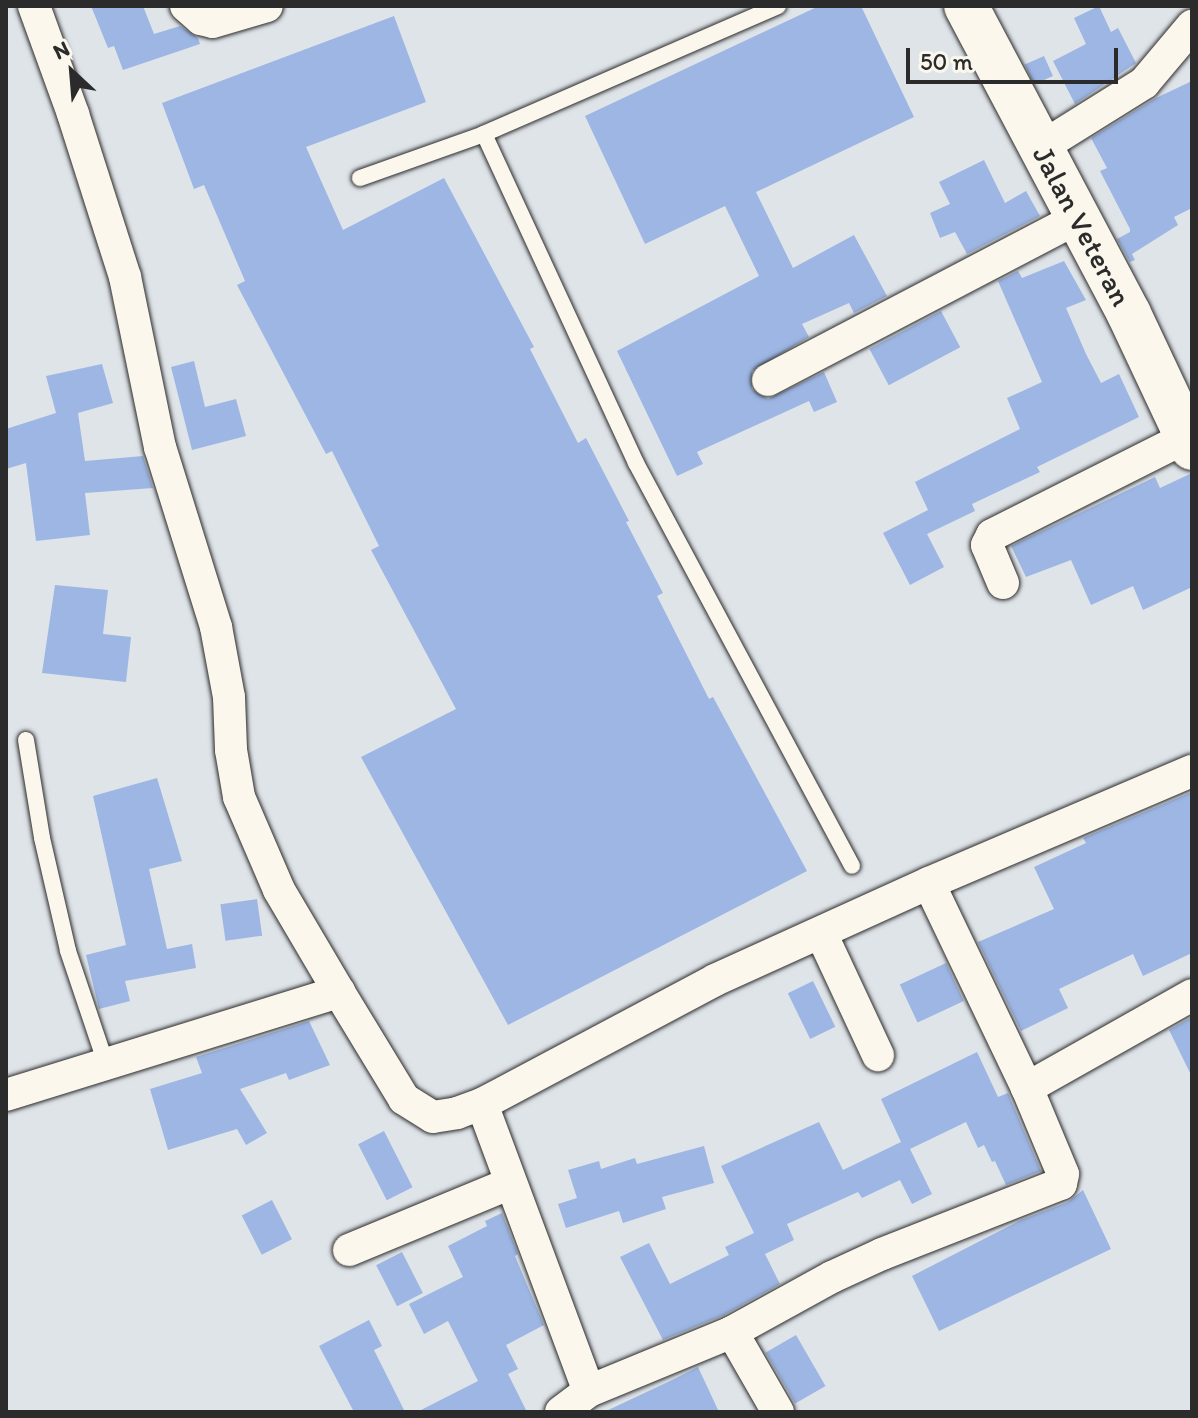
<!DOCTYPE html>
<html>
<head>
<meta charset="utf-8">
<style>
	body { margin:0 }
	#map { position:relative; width:1198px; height:1418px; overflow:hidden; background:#dfe4e9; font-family:Itim,sans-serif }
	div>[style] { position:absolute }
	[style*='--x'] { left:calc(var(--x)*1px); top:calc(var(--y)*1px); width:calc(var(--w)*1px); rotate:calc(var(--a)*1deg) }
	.building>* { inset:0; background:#9db6e3; transform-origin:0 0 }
	.roads { filter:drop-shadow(0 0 2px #2b2b2b) drop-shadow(0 0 2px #2b2b2b) }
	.service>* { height:16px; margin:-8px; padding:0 8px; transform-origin:8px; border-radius:8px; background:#fbf7ec }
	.minor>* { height:32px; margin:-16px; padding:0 16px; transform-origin:16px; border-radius:16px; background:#fbf7ec }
	.secondary>* { height:44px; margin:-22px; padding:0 22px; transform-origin:22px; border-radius:22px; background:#fbf7ec }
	span { translate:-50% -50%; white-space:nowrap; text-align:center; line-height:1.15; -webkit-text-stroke:7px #fbf7ec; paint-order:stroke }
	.street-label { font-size:30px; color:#2b2b2b }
	.frame { position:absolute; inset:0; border:8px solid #2b2b2b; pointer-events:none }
	.north { position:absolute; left:32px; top:32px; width:80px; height:80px; -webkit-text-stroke:6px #fbf7ec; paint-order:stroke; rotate:334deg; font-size:22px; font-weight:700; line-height:32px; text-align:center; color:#2b2b2b }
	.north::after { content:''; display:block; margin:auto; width:28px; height:36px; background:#2b2b2b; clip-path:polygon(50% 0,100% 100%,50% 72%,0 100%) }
	.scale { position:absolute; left:906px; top:48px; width:212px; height:36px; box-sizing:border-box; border:4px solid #2b2b2b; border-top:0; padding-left:10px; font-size:24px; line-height:28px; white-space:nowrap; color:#2b2b2b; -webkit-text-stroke:6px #fbf7ec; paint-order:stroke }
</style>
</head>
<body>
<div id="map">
	<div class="building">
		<i style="clip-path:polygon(91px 6px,143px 6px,154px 34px,180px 26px,198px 38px,200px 44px,123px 70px,114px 46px,108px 48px)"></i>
		<i style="clip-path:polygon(819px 6px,861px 6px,914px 117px,756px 192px,793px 268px,854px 235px,887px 296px,854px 313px,849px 303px,802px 324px,809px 337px,752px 371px,752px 389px,768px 399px,824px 372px,837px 402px,814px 412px,809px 401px,697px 452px,703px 464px,677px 476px,617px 351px,759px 276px,725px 206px,645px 244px,585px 116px)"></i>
		<i style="clip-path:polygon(1099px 6px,1111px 32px,1118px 28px,1136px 63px,1075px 104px,1053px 61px,1086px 44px,1074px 18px)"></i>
		<i style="clip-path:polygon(394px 16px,426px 102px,306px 147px,343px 230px,444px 178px,534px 347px,530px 349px,578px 443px,586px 438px,629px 521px,626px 522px,663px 593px,657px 596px,709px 699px,713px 697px,807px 871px,508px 1025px,361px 757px,456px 709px,371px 550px,379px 546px,332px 451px,326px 454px,237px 285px,245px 281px,204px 185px,194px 189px,162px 103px)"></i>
		<i style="left:1044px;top:56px;width:22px;height:21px;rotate:66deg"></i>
		<i style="clip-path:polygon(1192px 81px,1192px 208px,1174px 217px,1178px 225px,1132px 254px,1135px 260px,1130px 262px,1117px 239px,1130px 232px,1130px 229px,1100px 171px,1107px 168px,1091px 138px,1156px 98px)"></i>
		<i style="clip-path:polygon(984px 160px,1005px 203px,1026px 191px,1040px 216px,967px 254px,955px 232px,940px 238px,930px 213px,950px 204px,939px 182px)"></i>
		<i style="clip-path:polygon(1064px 261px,1086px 300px,1066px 308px,1086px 354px,1101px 383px,1119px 374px,1139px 417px,1037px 467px,1040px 472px,972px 504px,975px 511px,927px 534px,944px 567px,910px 585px,883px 533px,928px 510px,915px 482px,1020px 429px,1007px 398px,1042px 382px,998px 281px,1018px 271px,1022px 278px)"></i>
		<i style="left:941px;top:311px;width:41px;height:81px;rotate:62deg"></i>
		<i style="clip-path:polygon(194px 361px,205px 407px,236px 399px,246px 436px,192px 450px,171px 367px)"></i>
		<i style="clip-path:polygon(102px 364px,113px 403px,78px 413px,85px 461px,143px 456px,153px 488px,85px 493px,90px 535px,36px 541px,26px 463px,6px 469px,6px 429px,56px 413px,46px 376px)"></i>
		<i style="clip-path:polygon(1192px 473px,1192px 587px,1143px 610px,1133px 586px,1091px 605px,1071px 560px,1026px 577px,1011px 546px,1155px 477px,1160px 488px)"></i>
		<i style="clip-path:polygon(55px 585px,108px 590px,103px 634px,131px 637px,126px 682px,42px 673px)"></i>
		<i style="clip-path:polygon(157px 778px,182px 861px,149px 869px,167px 949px,192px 944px,196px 968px,125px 981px,130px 1001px,99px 1009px,86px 955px,126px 945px,93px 796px)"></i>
		<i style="clip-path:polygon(1192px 792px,1192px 953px,1143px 976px,1133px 954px,1059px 989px,1068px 1008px,1021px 1031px,978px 942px,1054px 909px,1034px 867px,1086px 843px,1083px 838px)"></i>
		<i style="left:257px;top:899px;width:37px;height:37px;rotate:82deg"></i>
		<i style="left:946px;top:963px;width:42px;height:51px;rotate:65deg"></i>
		<i style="left:813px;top:981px;width:51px;height:28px;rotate:64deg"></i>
		<i style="clip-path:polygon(1192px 1017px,1192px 1077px,1169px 1030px)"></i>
		<i style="clip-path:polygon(309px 1021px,330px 1065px,289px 1080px,286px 1073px,240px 1089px,267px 1133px,246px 1145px,237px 1129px,168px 1150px,150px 1089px,202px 1073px,196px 1057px)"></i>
		<i style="clip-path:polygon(977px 1052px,998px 1097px,1008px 1093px,1041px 1171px,1006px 1185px,995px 1161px,992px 1162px,984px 1145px,978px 1148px,966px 1122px,910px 1149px,932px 1194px,912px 1204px,900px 1180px,862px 1198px,858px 1192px,787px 1224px,794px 1240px,765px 1254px,780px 1284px,724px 1315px,663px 1340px,620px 1257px,649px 1243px,670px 1284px,729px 1255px,725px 1247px,754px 1233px,721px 1166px,819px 1122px,843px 1170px,901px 1142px,881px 1099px)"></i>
		<i style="left:384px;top:1131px;width:63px;height:29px;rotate:63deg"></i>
		<i style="clip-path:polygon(704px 1146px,714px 1183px,662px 1197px,666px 1209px,623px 1223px,619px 1211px,566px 1228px,558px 1204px,577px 1198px,568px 1170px,599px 1161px,601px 1169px,635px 1158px,637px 1164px)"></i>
		<i style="clip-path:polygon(1083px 1190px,1111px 1249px,939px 1331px,912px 1276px,1021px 1220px,1068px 1202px)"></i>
		<i style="left:272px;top:1200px;width:44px;height:34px;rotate:63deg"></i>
		<i style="clip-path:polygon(502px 1213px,518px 1254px,515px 1256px,544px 1325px,506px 1345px,518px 1369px,508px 1374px,527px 1412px,417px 1412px,478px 1381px,448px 1321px,424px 1334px,409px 1304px,463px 1277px,448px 1246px,487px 1226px,485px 1221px)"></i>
		<i style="left:402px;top:1252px;width:46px;height:29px;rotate:63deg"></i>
		<i style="clip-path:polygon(369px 1320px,382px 1346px,374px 1350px,405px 1412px,354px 1412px,319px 1346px)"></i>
		<i style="left:796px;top:1335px;width:59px;height:35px;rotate:60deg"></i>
		<i style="clip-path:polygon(698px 1367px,719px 1412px,604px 1412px,670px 1381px)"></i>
	</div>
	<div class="roads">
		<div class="service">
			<i style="--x:778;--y:6;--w:321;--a:156.5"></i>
			<i style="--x:484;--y:134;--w:362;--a:65.2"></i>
			<i style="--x:636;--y:463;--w:457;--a:61.8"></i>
			<i style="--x:360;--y:178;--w:132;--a:-19.5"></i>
			<i style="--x:26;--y:740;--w:99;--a:80.7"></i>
			<i style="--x:42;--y:838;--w:116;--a:77"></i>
			<i style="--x:68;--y:951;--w:119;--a:71.4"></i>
		</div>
		<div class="minor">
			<i style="--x:34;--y:6;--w:115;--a:70.1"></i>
			<i style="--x:73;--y:114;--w:171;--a:72.3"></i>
			<i style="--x:125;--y:277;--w:174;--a:78.4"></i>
			<i style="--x:160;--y:447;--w:189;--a:72.7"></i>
			<i style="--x:216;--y:627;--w:71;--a:79.5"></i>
			<i style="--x:229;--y:697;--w:53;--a:87.8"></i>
			<i style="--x:231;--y:750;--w:48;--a:80.3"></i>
			<i style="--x:239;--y:797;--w:101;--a:66.7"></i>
			<i style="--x:279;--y:890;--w:118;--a:59.5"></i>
			<i style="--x:186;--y:6;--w:20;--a:41"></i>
			<i style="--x:201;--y:19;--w:12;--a:14"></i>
			<i style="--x:213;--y:22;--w:56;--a:-16.5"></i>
			<i style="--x:1040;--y:148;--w:123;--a:-32"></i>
			<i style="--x:1144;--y:83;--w:75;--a:-49.9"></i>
			<i style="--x:768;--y:380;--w:350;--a:-27.6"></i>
			<i style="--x:1003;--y:583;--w:41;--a:-112.8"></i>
			<i style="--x:987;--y:545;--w:11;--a:-63"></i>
			<i style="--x:992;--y:535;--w:218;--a:-26.7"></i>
			<i style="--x:821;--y:933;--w:135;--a:65"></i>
			<i style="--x:1027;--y:1088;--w:189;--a:-29.4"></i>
			<i style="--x:6;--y:1095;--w:349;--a:-17.2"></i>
			<i style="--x:339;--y:992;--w:125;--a:58.7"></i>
			<i style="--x:404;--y:1099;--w:34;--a:32"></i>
			<i style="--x:433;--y:1117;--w:24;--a:-9"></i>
			<i style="--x:457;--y:1113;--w:27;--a:-20"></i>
			<i style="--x:482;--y:1104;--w:264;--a:-28"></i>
			<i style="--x:715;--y:980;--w:235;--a:-24.4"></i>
			<i style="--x:929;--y:883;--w:286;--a:-23.1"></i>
			<i style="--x:482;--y:1104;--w:306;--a:69.6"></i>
			<i style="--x:349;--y:1250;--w:175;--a:-22.5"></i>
			<i style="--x:732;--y:1332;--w:92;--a:60.1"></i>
			<i style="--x:561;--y:1412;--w:35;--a:-37"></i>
			<i style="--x:589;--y:1391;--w:155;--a:-22.4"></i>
			<i style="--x:732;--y:1332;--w:114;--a:-28.8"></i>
			<i style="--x:832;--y:1277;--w:55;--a:-24.7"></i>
			<i style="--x:882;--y:1254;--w:192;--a:-21.4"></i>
			<i style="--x:1061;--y:1184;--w:10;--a:-79"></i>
			<i style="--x:1063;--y:1174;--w:93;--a:-112.7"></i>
			<i style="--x:1027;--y:1088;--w:227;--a:-115.6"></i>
		</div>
		<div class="secondary">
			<i style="--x:966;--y:6;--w:348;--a:62.1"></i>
			<i style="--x:1129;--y:314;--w:148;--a:64.8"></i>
		</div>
	</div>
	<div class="street-label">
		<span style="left:1082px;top:226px;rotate:62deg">Jalan Veteran</span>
	</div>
	<div class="frame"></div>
	<div class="north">N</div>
	<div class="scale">50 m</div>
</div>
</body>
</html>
